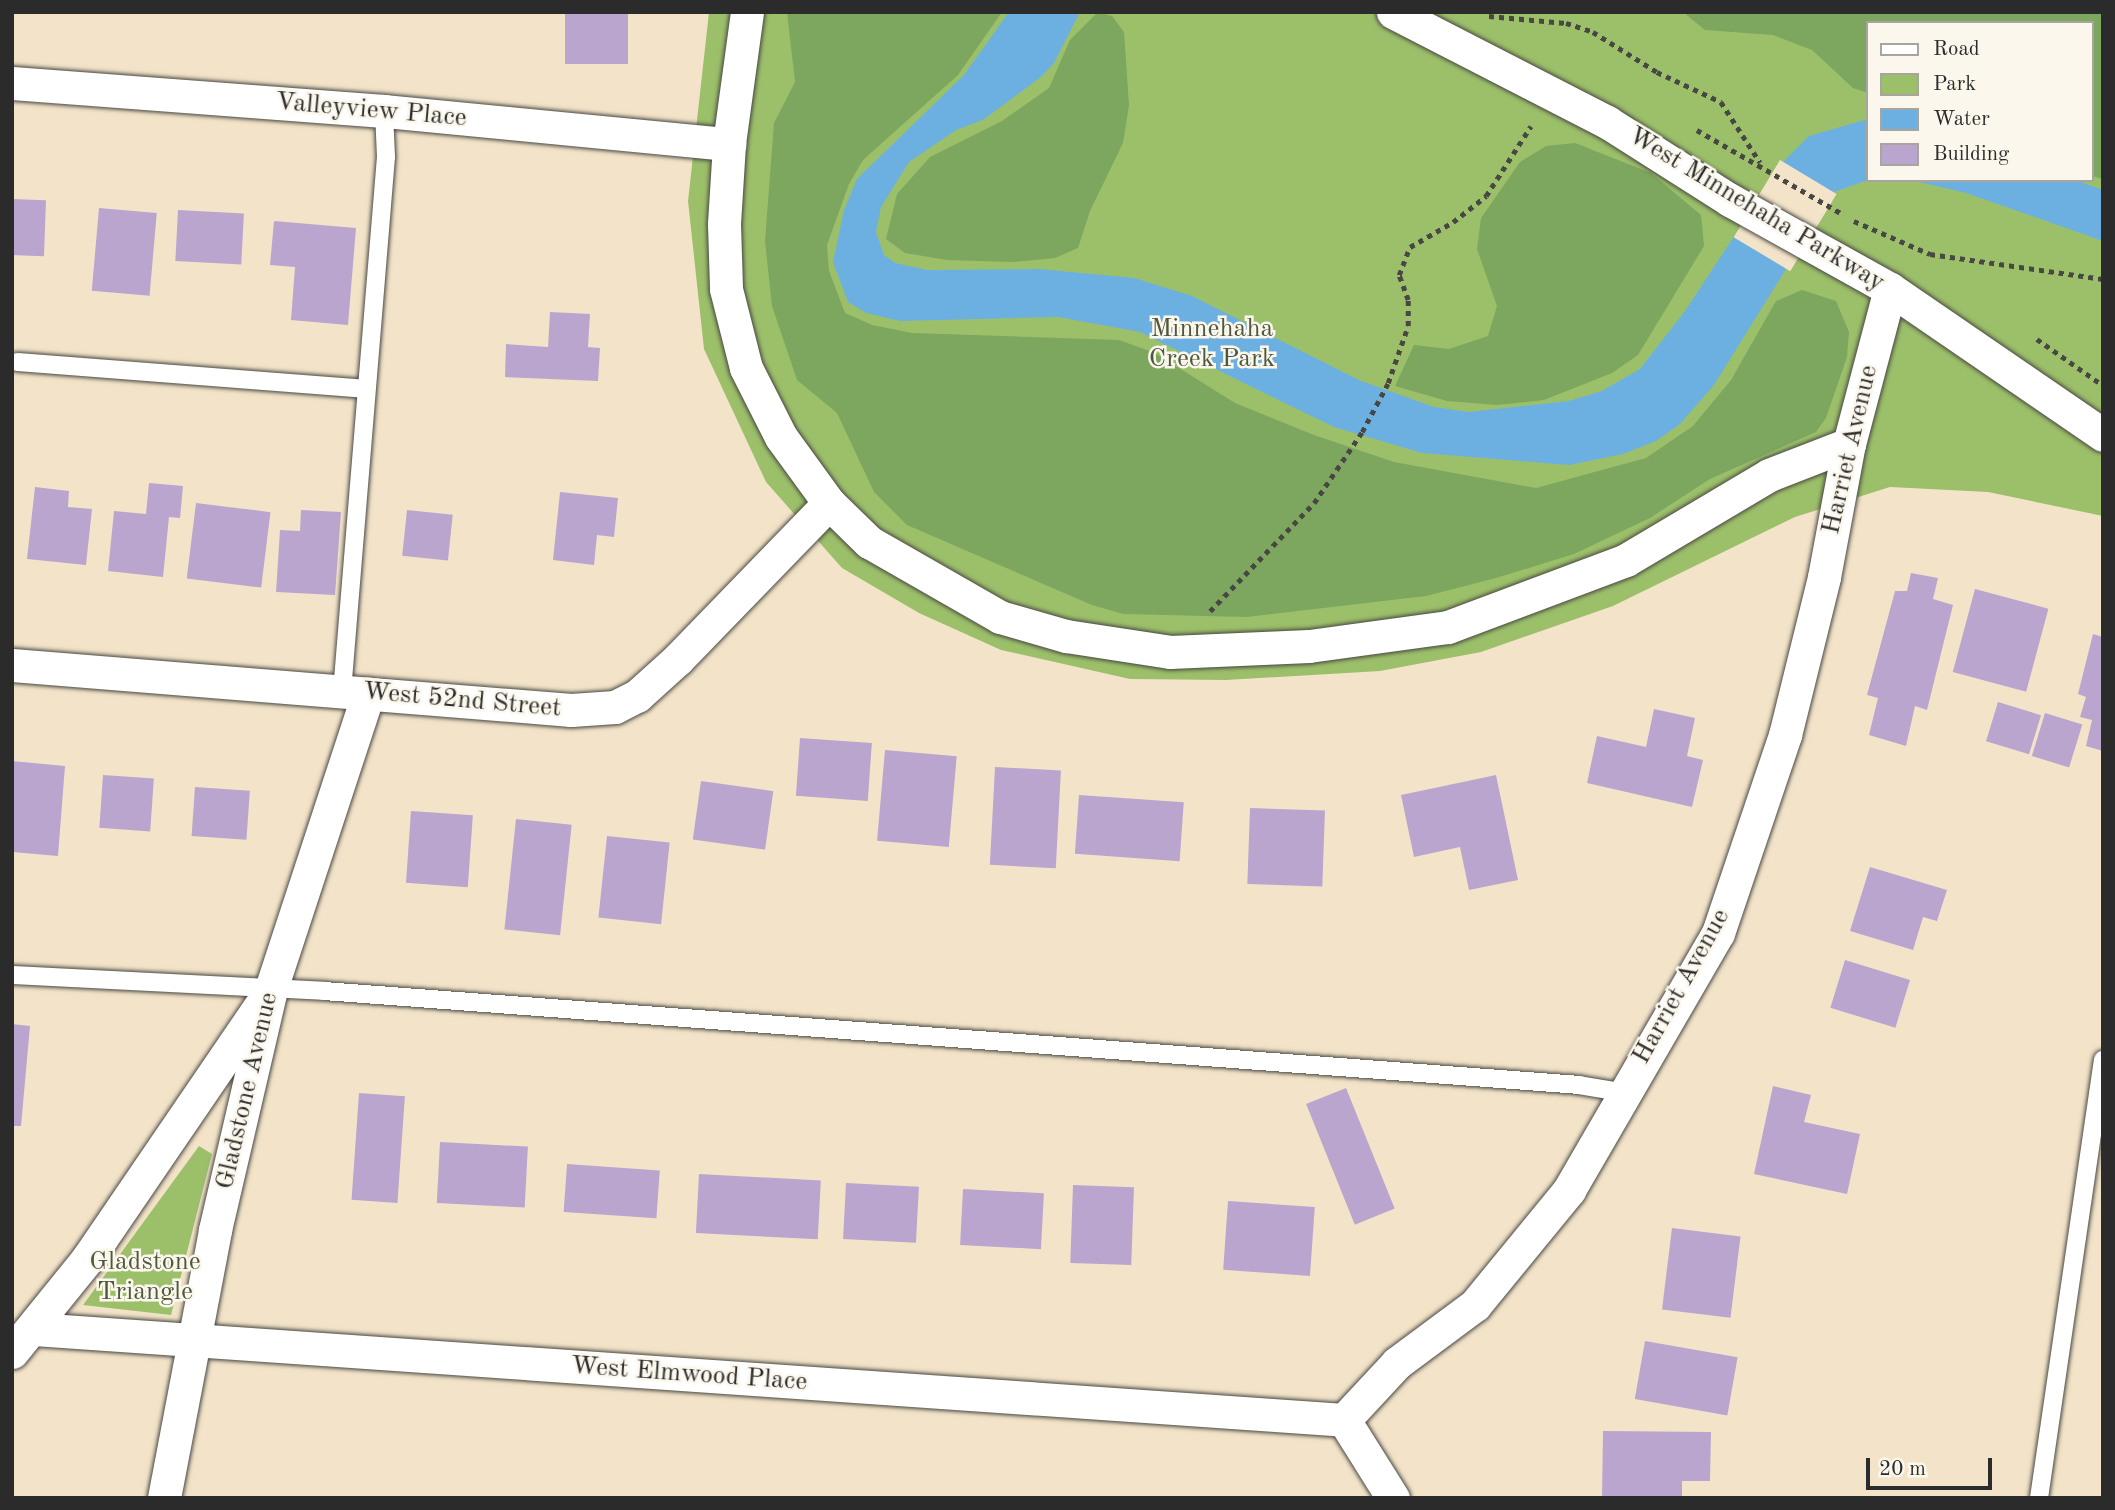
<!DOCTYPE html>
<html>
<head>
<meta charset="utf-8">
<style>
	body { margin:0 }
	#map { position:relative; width:2115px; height:1510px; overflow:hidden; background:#f3e4c9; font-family:"Old Standard TT",serif }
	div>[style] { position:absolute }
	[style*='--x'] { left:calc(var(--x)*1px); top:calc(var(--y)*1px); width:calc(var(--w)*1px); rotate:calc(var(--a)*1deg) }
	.green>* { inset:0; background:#9cc06a }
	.forest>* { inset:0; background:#7da65e }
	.water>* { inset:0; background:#6bb0e1 }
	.pier>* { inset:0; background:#f3e4c9; transform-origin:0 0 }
	.building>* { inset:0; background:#baa5cf; transform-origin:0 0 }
	.path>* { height:4.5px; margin-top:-2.25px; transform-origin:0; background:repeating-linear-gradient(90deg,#494743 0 5px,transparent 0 10px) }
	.roads { filter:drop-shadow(0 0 2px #494743) drop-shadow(0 0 2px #494743) }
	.service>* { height:18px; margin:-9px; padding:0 9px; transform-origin:9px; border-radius:9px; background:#fff }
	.minor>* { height:33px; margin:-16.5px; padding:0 16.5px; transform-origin:16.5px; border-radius:16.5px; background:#fff }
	span { translate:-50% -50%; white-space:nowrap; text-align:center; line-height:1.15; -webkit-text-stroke:5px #fbf7ec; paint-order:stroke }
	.street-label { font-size:26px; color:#2b2b2b }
	.park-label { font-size:26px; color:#4d583e }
	.frame { position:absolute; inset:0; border:14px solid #2b2b2b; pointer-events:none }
	.legend { position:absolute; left:1866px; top:21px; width:228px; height:161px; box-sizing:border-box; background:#fbf7ec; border:2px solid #a8a59f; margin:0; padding:9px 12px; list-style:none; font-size:21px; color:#2b2b2b }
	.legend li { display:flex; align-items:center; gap:14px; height:35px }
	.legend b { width:35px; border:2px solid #a8a59f }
	.scale { position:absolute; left:1866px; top:1458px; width:126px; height:32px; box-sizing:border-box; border:4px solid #2b2b2b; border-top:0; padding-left:9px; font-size:21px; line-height:24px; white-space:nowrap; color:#2b2b2b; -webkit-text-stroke:5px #fbf7ec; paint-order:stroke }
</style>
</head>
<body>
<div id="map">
	<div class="green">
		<i style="clip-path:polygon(evenodd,709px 12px,2103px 12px,2103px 516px,1988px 492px,1890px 487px,1795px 517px,1613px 606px,1481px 652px,1380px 671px,1226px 680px,1130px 679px,1001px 650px,919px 613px,842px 568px,766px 482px,704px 349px,688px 201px,709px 12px,1868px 23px,2092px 23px,2092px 180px,1868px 180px,1868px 23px)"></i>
		<i style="clip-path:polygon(199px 1146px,212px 1154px,171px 1315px,83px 1305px)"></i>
	</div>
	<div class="forest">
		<i style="clip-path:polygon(787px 12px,1002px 12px,958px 75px,863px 160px,849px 184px,827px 245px,829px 271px,845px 313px,872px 325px,912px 333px,1119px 340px,1155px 353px,1235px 403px,1314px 435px,1394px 462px,1536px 488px,1646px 458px,1693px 426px,1731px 380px,1776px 301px,1802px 290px,1836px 301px,1849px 332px,1847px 357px,1826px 418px,1816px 432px,1710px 479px,1650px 518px,1574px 554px,1496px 578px,1426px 596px,1247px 617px,1123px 614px,1092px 605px,907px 525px,874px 492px,837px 413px,797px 380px,772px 306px,765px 241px,774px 123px,795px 82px)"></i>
		<i style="clip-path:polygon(1098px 12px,1112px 16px,1124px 32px,1129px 105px,1123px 143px,1090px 211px,1078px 248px,1055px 258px,1013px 262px,947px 260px,905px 253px,886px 239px,897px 194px,930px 157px,1002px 121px,1049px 88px,1070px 40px)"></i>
		<i style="clip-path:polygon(1683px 12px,2103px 12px,2103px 179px,2092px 176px,2092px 23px,1868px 23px,1868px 93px,1853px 88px,1812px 50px,1773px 35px,1705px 30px)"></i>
		<i style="clip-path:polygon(1575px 143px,1651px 173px,1701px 215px,1704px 246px,1638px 355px,1612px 373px,1544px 400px,1497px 405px,1447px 401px,1395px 386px,1414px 345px,1449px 349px,1488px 336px,1497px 306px,1477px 249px,1481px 218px,1520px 162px,1546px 146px)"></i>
	</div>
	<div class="water">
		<i style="clip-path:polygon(1009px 12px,1080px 12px,1054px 63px,1041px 77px,983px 120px,956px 130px,909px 162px,881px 207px,876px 232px,884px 255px,895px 263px,927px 270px,1039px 269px,1134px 278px,1192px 296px,1361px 381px,1434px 407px,1469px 412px,1569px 401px,1602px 391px,1640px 369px,1685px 311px,1783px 162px,1809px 136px,1868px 119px,1868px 180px,1834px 192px,1714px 385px,1680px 424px,1656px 441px,1623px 454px,1569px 465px,1422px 453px,1334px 427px,1140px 332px,1058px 317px,900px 321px,866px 313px,848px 302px,833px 262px,844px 210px,857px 179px,964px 75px)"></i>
		<i style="clip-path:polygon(1911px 180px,2075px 180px,2103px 190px,2103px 241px,1966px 193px)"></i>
	</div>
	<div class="pier">
		<i style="left:1780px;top:160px;width:66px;height:90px;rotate:31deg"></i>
	</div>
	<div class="building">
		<i style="left:565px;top:12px;width:63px;height:52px"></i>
		<i style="left:12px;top:199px;width:34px;height:56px;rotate:2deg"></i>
		<i style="left:99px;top:208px;width:58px;height:83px;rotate:5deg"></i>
		<i style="left:178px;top:210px;width:66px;height:51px;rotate:3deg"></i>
		<i style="clip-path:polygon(274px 221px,356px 228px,348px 325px,291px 320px,295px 267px,270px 265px)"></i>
		<i style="clip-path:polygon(550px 312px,590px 314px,588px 347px,600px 348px,598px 381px,505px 377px,506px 344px,548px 347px)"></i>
		<i style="clip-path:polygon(149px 483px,183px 486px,180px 518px,169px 517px,163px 577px,108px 571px,114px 511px,146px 514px)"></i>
		<i style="clip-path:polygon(35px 487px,69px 491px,68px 507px,92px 509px,86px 565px,27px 559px)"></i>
		<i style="clip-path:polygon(560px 492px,618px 498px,614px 537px,597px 535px,594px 565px,553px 560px)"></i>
		<i style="left:196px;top:503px;width:75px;height:76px;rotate:7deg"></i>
		<i style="clip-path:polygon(301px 510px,341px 512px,335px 595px,276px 592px,280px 530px,300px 531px)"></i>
		<i style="left:407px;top:510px;width:46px;height:46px;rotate:6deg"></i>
		<i style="clip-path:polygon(1911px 573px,1938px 578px,1933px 599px,1953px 605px,1927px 710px,1915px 706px,1906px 746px,1869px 735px,1878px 698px,1867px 695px,1895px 591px,1907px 591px)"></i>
		<i style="left:1975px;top:589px;width:76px;height:86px;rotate:15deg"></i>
		<i style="clip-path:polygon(2093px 634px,2103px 637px,2103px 751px,2086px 746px,2092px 720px,2080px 717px,2086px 697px,2078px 694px)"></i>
		<i style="left:1998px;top:702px;width:45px;height:41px;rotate:17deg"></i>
		<i style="clip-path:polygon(1654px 709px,1695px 718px,1687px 756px,1703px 760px,1692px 807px,1587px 783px,1597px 736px,1646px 747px)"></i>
		<i style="left:2045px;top:713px;width:39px;height:45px;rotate:17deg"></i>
		<i style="left:800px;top:738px;width:72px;height:58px;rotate:4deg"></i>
		<i style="left:885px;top:750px;width:72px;height:91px;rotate:5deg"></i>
		<i style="clip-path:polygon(12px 761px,65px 766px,58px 856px,12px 852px)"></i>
		<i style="left:995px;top:767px;width:66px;height:98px;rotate:3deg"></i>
		<i style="left:103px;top:775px;width:51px;height:53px;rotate:4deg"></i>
		<i style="clip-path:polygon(1496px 775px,1518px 880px,1469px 890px,1460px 847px,1414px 857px,1401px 795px)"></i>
		<i style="left:701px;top:781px;width:73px;height:59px;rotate:8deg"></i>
		<i style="left:195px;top:787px;width:55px;height:49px;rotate:4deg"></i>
		<i style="left:1079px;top:795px;width:105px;height:59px;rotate:4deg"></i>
		<i style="left:1250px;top:808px;width:75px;height:76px;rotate:2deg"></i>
		<i style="left:411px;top:811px;width:62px;height:72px;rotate:4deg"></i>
		<i style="left:516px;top:819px;width:56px;height:111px;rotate:6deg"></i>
		<i style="left:607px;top:836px;width:63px;height:82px;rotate:6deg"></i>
		<i style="clip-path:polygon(1870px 867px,1947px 890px,1937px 921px,1923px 917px,1913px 950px,1850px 931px)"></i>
		<i style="left:1845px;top:960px;width:68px;height:50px;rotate:17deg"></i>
		<i style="clip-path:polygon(12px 1024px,30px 1026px,21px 1126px,12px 1126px)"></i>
		<i style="clip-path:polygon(1773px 1086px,1811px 1095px,1804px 1122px,1860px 1134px,1847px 1194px,1754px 1174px)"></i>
		<i style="left:1346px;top:1088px;width:130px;height:43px;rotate:68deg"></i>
		<i style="left:359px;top:1093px;width:46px;height:107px;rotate:4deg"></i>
		<i style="left:440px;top:1142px;width:88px;height:61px;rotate:3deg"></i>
		<i style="left:567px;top:1164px;width:93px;height:48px;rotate:4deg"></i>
		<i style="left:699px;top:1174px;width:122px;height:59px;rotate:3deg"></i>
		<i style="left:846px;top:1183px;width:73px;height:56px;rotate:3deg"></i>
		<i style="left:1073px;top:1185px;width:61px;height:78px;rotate:2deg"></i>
		<i style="left:963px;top:1189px;width:81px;height:56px;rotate:3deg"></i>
		<i style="left:1228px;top:1201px;width:87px;height:69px;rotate:4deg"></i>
		<i style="left:1672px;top:1228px;width:69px;height:82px;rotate:7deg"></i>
		<i style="left:1645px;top:1341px;width:94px;height:59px;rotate:10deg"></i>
		<i style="clip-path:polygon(1603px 1431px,1711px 1432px,1710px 1481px,1682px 1481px,1682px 1498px,1602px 1498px)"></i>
	</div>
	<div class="path">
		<i style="--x:1489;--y:16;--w:77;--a:5.2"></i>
		<i style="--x:1566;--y:23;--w:28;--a:18"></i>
		<i style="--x:1593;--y:32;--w:75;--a:32"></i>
		<i style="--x:1657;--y:72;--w:71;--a:25.1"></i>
		<i style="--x:1721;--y:102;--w:72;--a:57"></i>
		<i style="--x:1697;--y:130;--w:170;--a:30"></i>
		<i style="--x:1854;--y:221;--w:83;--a:23.5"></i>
		<i style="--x:1930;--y:254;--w:175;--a:8.2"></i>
		<i style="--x:2037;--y:339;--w:78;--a:35.1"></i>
		<i style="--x:1210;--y:611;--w:150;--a:-46.1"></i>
		<i style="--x:1314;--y:503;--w:86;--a:-55.9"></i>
		<i style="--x:1362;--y:432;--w:55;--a:-62"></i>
		<i style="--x:1388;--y:383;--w:60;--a:-70.7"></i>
		<i style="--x:1408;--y:326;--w:26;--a:-90"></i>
		<i style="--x:1408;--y:300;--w:27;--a:-110"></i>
		<i style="--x:1399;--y:275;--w:30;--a:-69"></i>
		<i style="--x:1410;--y:247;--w:50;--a:-30.2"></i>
		<i style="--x:1453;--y:222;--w:42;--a:-38.2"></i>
		<i style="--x:1486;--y:196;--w:83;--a:-57.3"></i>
	</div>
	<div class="roads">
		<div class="service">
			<i style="--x:17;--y:362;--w:349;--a:4.4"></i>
			<i style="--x:342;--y:692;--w:537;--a:-85.3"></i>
			<i style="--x:386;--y:157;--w:46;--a:-92.5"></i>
			<i style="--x:12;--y:975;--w:312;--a:2.9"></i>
			<i style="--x:324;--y:991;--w:1259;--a:4.28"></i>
			<i style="--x:1579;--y:1085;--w:43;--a:9.5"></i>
			<i style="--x:2039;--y:1498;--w:443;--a:-81.7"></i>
		</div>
		<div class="minor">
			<i style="--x:747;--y:12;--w:133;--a:97.8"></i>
			<i style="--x:729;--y:144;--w:80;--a:93.6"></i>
			<i style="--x:724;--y:224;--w:65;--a:88.2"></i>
			<i style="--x:726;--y:289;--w:81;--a:75.8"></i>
			<i style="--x:746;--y:368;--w:77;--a:63.1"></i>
			<i style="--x:781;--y:437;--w:82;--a:54"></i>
			<i style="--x:829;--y:503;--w:56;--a:44.3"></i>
			<i style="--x:869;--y:542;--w:151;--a:29.8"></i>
			<i style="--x:1000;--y:617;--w:69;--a:16.1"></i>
			<i style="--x:1066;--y:636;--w:105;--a:8.7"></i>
			<i style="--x:1170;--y:652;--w:139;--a:-2.5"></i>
			<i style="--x:1309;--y:646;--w:140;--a:-7.8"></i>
			<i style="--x:1448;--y:627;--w:190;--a:-20.6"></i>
			<i style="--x:1626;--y:560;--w:166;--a:-30.7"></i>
			<i style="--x:1769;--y:475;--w:86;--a:-21.2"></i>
			<i style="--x:1393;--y:12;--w:241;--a:27.2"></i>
			<i style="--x:1607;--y:122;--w:146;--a:32.4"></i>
			<i style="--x:1730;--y:200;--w:183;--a:29.1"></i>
			<i style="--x:1890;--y:289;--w:258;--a:34.4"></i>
			<i style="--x:12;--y:83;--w:373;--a:4.3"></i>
			<i style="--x:384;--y:111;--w:347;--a:5.5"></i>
			<i style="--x:12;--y:665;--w:561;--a:4.6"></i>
			<i style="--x:571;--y:710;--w:44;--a:-3.9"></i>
			<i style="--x:615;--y:707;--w:25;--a:-27"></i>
			<i style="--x:637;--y:696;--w:55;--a:-42.1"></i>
			<i style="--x:678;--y:659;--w:217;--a:-45.9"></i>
			<i style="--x:34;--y:1329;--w:1313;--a:3.97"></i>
			<i style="--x:12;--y:1352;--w:121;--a:-51"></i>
			<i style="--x:88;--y:1258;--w:304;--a:-55.7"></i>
			<i style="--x:1344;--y:1420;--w:78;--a:-47.1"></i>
			<i style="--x:1397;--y:1363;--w:97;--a:-36.6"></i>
			<i style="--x:1475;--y:1305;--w:149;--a:-50.7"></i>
			<i style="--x:1569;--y:1190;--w:297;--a:-59.9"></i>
			<i style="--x:1718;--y:933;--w:209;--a:-71.3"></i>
			<i style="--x:1785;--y:735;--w:163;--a:-76.1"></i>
			<i style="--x:1824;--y:577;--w:135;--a:-79.4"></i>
			<i style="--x:1849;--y:444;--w:160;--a:-75.2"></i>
			<i style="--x:1344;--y:1420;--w:92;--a:57.9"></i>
			<i style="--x:164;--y:1498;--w:273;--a:-79.2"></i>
			<i style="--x:215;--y:1230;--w:247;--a:-76.9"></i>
			<i style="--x:271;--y:989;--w:311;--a:-71.8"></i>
		</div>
	</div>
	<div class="street-label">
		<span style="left:371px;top:111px;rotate:5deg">Valleyview Place</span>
		<span style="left:1756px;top:210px;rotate:31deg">West Minnehaha Parkway</span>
		<span style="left:1851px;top:450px;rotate:-77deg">Harriet Avenue</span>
		<span style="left:462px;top:701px;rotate:5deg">West 52nd Street</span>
		<span style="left:1682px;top:987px;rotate:-61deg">Harriet Avenue</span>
		<span style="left:248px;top:1091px;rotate:-77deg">Gladstone Avenue</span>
		<span style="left:689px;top:1375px;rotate:4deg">West Elmwood Place</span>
	</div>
	<div class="park-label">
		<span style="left:1212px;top:345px">Minnehaha<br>Creek Park</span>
		<span style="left:145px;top:1278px">Gladstone<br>Triangle</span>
	</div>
	<div class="frame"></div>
	<ul class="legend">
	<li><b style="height:9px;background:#fff"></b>Road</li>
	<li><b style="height:19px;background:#9cc06a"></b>Park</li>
	<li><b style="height:19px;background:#6bb0e1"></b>Water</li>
	<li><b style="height:19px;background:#baa5cf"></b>Building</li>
	</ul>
	<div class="scale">20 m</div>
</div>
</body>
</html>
